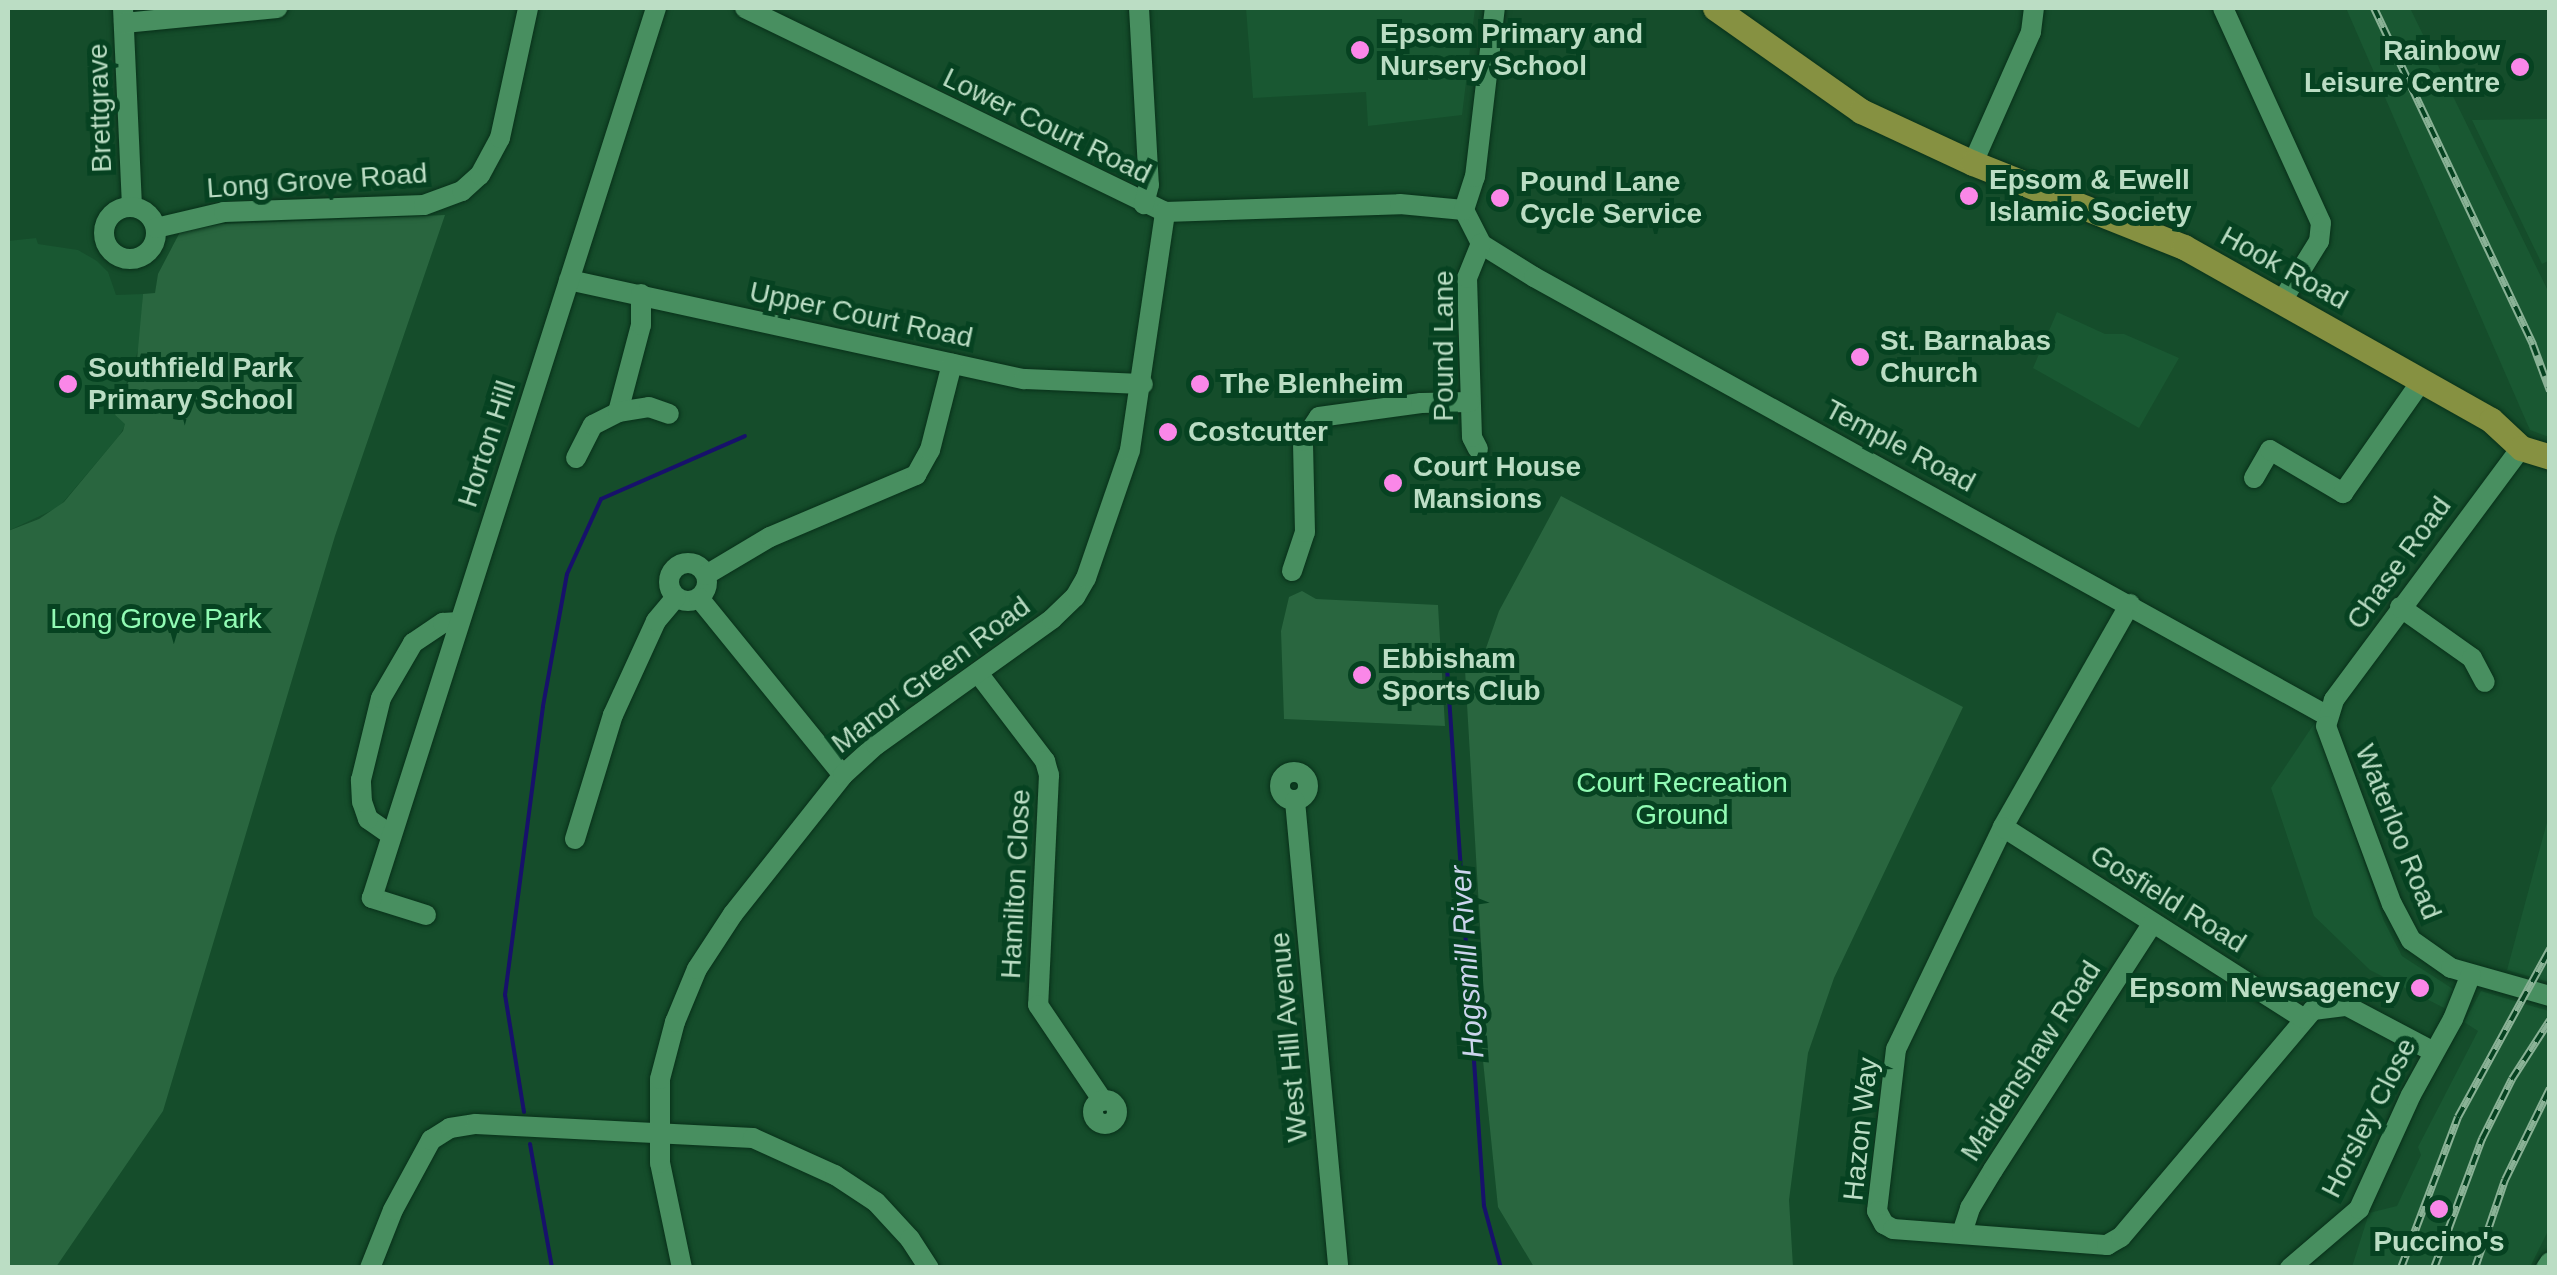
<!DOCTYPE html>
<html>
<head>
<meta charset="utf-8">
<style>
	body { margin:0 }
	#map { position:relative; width:2557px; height:1275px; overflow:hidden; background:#154d2b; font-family:Arial,sans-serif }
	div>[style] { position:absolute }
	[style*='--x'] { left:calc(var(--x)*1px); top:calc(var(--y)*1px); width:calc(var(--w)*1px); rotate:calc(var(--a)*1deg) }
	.built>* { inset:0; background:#195832 }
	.green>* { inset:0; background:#29663f }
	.stream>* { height:4px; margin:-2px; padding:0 2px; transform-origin:2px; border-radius:2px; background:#17116b }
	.roads { filter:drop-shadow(0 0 2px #083019) drop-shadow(0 0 2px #083019) }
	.minor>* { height:20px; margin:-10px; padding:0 10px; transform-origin:10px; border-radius:10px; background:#488f60 }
	.minor>.ring { margin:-10px; padding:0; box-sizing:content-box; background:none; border:20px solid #488f60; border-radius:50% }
	.major>* { height:25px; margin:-12.5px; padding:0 12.5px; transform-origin:12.5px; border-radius:12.5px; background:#869141 }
	.rail>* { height:8px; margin-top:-4px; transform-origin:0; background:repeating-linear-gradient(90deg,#064221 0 11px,#8ab296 0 22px); box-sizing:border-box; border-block:2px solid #8ab296 }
	.dots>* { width:28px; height:28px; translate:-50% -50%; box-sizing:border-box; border:5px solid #064221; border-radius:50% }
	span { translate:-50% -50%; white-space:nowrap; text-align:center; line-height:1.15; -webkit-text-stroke:10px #064221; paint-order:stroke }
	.poi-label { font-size:28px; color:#bbddc4; font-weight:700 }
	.left { translate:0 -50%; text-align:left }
	.right { translate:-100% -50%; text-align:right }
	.street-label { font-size:28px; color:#bbddc4 }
	.park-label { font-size:28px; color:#91fbb4 }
	.water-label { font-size:30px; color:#cdd4ed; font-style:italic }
	.frame { position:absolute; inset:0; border:10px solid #bbddc4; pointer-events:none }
</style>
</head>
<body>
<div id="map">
	<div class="built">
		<i style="clip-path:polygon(1246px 8px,1475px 8px,1462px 115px,1368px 126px,1366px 92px,1253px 98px)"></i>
		<i style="clip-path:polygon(2346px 8px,2410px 8px,2549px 293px,2549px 437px,2530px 430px)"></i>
		<i style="clip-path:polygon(2549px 119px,2550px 260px,2542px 264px,2472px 120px)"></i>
		<i style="clip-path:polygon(36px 238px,38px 244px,78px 250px,97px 261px,108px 272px,116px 295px,143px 294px,140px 345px,115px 415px,126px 424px,119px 436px,59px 507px,8px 531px,8px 241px)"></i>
		<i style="clip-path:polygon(2057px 312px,2105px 334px,2124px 334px,2179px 358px,2139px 428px,2033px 368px)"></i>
		<i style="clip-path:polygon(2316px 721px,2384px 921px,2402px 956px,2456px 991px,2446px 1009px,2370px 970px,2314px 916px,2271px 788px)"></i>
		<i style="clip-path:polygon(2549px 815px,2550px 982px,2549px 982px,2507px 970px)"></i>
		<i style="clip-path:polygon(2481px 991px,2549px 1011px,2549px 1229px,2530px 1267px,2352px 1267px,2369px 1213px,2397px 1206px,2421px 1155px,2418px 1147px,2478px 1031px,2464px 1022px)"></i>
	</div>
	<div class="green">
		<i style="clip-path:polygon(445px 215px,335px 536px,163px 1111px,56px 1267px,8px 1267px,8px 531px,39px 519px,64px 502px,123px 431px,125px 424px,115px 415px,137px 360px,143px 294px,155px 293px,158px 274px,180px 232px,221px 224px)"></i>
		<i style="clip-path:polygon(1561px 496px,1963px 707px,1834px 978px,1808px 1053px,1789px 1200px,1793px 1267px,1534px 1267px,1498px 1207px,1481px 1041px,1483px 976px,1465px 670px,1485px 651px,1499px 611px)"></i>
		<i style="clip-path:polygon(1302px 591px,1316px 599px,1438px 605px,1445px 726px,1284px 719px,1281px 631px,1289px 597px)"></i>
	</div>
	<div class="stream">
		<i style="--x:1446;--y:653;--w:554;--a:86.07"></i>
		<i style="--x:1484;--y:1206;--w:64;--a:74.7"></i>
		<i style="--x:524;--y:1112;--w:119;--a:-99.2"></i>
		<i style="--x:505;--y:995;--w:291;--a:-82.5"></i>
		<i style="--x:543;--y:706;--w:134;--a:-79.7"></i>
		<i style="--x:567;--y:574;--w:82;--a:-65.6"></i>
		<i style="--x:601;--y:499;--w:157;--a:-23.6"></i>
		<i style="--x:530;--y:1144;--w:126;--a:79.9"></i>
	</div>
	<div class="roads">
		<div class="minor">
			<i style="--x:123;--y:8;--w:199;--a:87.4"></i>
			<i style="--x:745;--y:8;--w:467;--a:25.9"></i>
			<i style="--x:1165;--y:212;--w:235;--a:-1.9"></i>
			<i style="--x:1400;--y:204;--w:64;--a:5.4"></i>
			<i style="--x:1139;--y:8;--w:177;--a:86.8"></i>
			<i style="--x:1149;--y:185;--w:20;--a:105"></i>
			<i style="--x:2223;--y:8;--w:236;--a:65.5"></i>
			<i style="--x:2321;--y:223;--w:18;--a:96"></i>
			<i style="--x:2319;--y:241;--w:70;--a:121.7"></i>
			<i style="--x:124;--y:23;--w:154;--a:-5.6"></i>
			<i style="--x:1973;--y:163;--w:143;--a:-66.1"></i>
			<i style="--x:2031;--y:32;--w:24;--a:-83"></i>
			<i class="ring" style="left:104px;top:207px;width:32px;height:32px"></i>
			<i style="--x:1464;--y:210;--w:38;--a:63"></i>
			<i style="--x:1481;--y:244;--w:62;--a:31.9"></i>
			<i style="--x:1534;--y:277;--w:905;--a:28.94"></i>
			<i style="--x:1464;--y:210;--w:35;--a:-72"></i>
			<i style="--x:1475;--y:177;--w:170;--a:-83.3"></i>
			<i style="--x:156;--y:228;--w:70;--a:-13.2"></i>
			<i style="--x:224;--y:212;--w:200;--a:-2"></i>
			<i style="--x:424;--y:205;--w:40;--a:-20.2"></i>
			<i style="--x:462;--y:191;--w:24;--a:-42"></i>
			<i style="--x:480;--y:175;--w:42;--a:-61.6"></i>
			<i style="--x:500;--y:138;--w:133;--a:-77.8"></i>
			<i style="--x:569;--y:280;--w:466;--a:12.3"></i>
			<i style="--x:1024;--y:379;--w:119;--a:2.4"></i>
			<i style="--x:618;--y:412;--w:90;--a:-75.2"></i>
			<i style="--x:641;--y:325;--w:31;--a:-90"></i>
			<i style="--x:2521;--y:448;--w:314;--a:126.6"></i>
			<i style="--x:2334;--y:700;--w:27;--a:107"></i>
			<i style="--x:2326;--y:726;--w:190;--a:69.7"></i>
			<i style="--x:2392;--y:904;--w:41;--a:62.2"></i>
			<i style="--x:2411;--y:940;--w:49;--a:35"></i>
			<i style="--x:2451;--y:968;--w:103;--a:15.8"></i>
			<i style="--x:1478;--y:449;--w:13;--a:-117"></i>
			<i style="--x:1472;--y:437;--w:159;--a:-91.8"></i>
			<i style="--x:1467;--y:278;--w:37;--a:-68"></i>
			<i style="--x:576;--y:458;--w:37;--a:-63"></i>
			<i style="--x:593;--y:425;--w:28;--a:-27"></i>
			<i style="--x:618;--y:412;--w:31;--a:-9"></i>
			<i style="--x:649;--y:407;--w:21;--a:19"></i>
			<i style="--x:2254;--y:478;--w:32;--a:-60"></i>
			<i style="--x:2270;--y:450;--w:85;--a:30.5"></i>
			<i style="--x:2343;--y:493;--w:138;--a:-55"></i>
			<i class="ring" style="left:669px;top:563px;width:18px;height:18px"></i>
			<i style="--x:1292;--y:571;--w:41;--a:-71.6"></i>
			<i style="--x:1305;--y:532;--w:91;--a:-91.3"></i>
			<i style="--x:1303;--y:441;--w:29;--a:-56"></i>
			<i style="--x:1319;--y:417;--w:103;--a:-7.8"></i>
			<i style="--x:1421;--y:403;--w:49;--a:-1.2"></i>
			<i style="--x:706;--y:575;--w:74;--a:-30.7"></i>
			<i style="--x:770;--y:537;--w:159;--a:-23"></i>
			<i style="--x:916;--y:475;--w:29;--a:-61"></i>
			<i style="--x:930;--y:450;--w:89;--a:-75.7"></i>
			<i style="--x:699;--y:598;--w:228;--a:50.9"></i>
			<i style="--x:2130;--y:604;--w:257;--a:119.7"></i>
			<i style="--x:2003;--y:827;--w:246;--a:115.7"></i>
			<i style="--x:1896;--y:1049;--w:163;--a:96.7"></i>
			<i style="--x:1877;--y:1211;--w:15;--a:62"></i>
			<i style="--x:1884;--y:1224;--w:10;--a:29"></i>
			<i style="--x:1893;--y:1229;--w:215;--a:4.3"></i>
			<i style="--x:2107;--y:1245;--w:16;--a:-30"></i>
			<i style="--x:2121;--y:1237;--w:297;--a:-49.8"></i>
			<i style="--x:2313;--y:1010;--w:34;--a:-7"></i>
			<i style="--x:2347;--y:1006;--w:98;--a:27.9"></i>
			<i style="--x:2400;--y:607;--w:88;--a:35.3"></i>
			<i style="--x:2472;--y:658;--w:27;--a:62"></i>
			<i style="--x:978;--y:673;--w:111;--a:52.7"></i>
			<i style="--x:1045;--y:761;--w:15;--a:74"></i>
			<i style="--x:1049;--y:775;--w:230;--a:92.7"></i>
			<i style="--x:1038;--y:1005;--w:116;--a:55.9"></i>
			<i class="ring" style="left:1280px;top:772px;width:8px;height:8px"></i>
			<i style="--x:1295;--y:801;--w:469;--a:84.7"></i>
			<i style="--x:2003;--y:827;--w:356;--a:32.5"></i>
			<i style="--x:391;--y:835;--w:28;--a:-145"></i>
			<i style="--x:368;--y:819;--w:18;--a:-109"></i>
			<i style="--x:362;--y:802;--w:22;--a:-93"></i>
			<i style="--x:361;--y:780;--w:84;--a:-76.3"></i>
			<i style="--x:381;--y:698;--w:64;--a:-59.8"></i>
			<i style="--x:413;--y:643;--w:36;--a:-34"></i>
			<i style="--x:443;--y:623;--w:16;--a:-4"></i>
			<i style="--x:575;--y:839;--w:130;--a:-73"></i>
			<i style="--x:613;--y:715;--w:103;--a:-65.4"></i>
			<i style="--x:656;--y:621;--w:31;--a:-50"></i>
			<i style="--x:426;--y:915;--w:57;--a:-162.5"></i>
			<i style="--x:372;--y:898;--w:934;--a:-72.3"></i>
			<i class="ring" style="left:1093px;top:1100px;width:4px;height:4px"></i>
			<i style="--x:1962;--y:1233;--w:26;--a:-72"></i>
			<i style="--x:1970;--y:1208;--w:44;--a:-58.8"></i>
			<i style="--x:1993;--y:1170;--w:294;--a:-57.1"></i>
			<i style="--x:370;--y:1268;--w:62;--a:-68.4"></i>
			<i style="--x:393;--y:1210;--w:80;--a:-61.5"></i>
			<i style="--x:431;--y:1140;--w:22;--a:-32"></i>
			<i style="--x:450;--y:1128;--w:26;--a:-9"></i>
			<i style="--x:476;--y:1124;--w:277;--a:2.9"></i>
			<i style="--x:753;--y:1138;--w:90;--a:24.3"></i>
			<i style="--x:835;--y:1175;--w:49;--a:33.4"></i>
			<i style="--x:876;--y:1202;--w:50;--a:47.4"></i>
			<i style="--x:910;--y:1239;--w:35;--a:57"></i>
			<i style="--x:682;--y:1268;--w:107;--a:-101.8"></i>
			<i style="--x:660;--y:1163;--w:84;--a:-90"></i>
			<i style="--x:660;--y:1079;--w:59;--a:-75.3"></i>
			<i style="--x:675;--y:1022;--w:57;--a:-67.5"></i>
			<i style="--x:697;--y:969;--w:66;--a:-56.8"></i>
			<i style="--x:733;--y:914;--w:177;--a:-51.6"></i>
			<i style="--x:843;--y:775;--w:45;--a:-42.3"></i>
			<i style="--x:876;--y:745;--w:216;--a:-35.6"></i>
			<i style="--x:1052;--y:619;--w:32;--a:-44"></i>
			<i style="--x:1075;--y:597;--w:22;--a:-60"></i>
			<i style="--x:1086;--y:578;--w:135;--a:-71"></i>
			<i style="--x:1130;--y:450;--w:241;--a:-81.6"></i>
			<i style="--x:2290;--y:1268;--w:91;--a:-40.5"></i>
			<i style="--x:2359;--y:1209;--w:125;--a:-65.5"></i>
			<i style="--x:2411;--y:1095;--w:87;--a:-61.1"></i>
			<i style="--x:2453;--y:1019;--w:48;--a:-68.2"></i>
			<i style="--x:2546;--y:1268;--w:7;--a:-56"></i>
		</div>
		<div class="major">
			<i style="--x:1715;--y:8;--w:179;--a:35.2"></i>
			<i style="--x:1861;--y:111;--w:123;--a:24.9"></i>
			<i style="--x:1973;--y:163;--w:227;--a:21.7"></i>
			<i style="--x:2184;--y:247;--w:352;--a:29.4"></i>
			<i style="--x:2491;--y:420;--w:41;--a:43"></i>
			<i style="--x:2521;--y:448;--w:30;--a:17"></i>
		</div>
	</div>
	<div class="rail">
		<i style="--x:2374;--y:8;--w:373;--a:64.7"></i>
		<i style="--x:2533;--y:345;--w:49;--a:69.7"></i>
		<i style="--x:2401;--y:1268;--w:161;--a:-69.3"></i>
		<i style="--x:2458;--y:1117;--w:192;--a:-61.3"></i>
		<i style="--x:2434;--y:1268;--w:138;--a:-69.6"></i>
		<i style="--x:2482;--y:1139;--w:67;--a:-63.4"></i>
		<i style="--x:2512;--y:1079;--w:70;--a:-57.2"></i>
		<i style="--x:2475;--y:1268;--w:93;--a:-71.2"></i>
		<i style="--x:2505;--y:1180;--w:102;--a:-63.9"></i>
	</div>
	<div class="dots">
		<i style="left:1360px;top:50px;background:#fa87e8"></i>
		<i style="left:2520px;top:67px;background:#fa87e8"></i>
		<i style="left:1969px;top:196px;background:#fa87e8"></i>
		<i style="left:1500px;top:198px;background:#fa87e8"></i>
		<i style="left:1860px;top:357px;background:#fa87e8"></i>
		<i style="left:68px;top:384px;background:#fa87e8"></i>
		<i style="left:1200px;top:384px;background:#fa87e8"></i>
		<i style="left:1168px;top:432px;background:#fa87e8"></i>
		<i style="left:1393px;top:483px;background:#fa87e8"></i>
		<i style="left:1362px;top:675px;background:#fa87e8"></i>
		<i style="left:2420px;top:988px;background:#fa87e8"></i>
		<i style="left:2439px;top:1209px;background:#fa87e8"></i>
	</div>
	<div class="poi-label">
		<span class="left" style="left:1380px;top:50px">Epsom Primary and<br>Nursery School</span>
		<span class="right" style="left:2500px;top:67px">Rainbow<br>Leisure Centre</span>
		<span class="left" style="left:1989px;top:196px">Epsom &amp; Ewell<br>Islamic Society</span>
		<span class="left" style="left:1520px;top:198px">Pound Lane<br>Cycle Service</span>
		<span class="left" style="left:1880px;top:357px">St. Barnabas<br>Church</span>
		<span class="left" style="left:88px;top:384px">Southfield Park<br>Primary School</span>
		<span class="left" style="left:1220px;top:384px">The Blenheim</span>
		<span class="left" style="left:1188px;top:432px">Costcutter</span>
		<span class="left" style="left:1413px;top:483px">Court House<br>Mansions</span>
		<span class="left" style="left:1382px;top:675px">Ebbisham<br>Sports Club</span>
		<span class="right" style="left:2400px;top:988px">Epsom Newsagency</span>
		<span style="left:2439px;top:1242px">Puccino's</span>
	</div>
	<div class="street-label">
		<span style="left:100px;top:108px;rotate:-92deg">Brettgrave</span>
		<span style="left:1047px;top:126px;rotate:26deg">Lower Court Road</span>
		<span style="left:317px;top:181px;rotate:-4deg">Long Grove Road</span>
		<span style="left:2284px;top:268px;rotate:29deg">Hook Road</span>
		<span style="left:861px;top:315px;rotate:12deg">Upper Court Road</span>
		<span style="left:1444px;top:346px;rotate:-90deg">Pound Lane</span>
		<span style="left:487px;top:444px;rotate:-72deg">Horton Hill</span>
		<span style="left:1900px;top:446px;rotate:28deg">Temple Road</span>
		<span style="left:2399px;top:563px;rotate:-54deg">Chase Road</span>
		<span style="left:931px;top:675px;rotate:-37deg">Manor Green Road</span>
		<span style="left:2398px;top:832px;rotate:68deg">Waterloo Road</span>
		<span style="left:1016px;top:884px;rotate:-87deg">Hamilton Close</span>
		<span style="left:2168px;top:899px;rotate:32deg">Gosfield Road</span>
		<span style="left:1289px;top:1037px;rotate:-95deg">West Hill Avenue</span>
		<span style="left:2031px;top:1061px;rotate:-57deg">Maidenshaw Road</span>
		<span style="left:2369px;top:1118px;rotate:-63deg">Horsley Close</span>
		<span style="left:1861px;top:1129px;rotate:-84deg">Hazon Way</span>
	</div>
	<div class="park-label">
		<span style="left:156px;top:619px">Long Grove Park</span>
		<span style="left:1682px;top:799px">Court Recreation<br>Ground</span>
	</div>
	<div class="water-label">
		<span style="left:1467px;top:962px;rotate:-94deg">Hogsmill River</span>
	</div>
	<div class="frame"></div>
</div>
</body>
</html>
